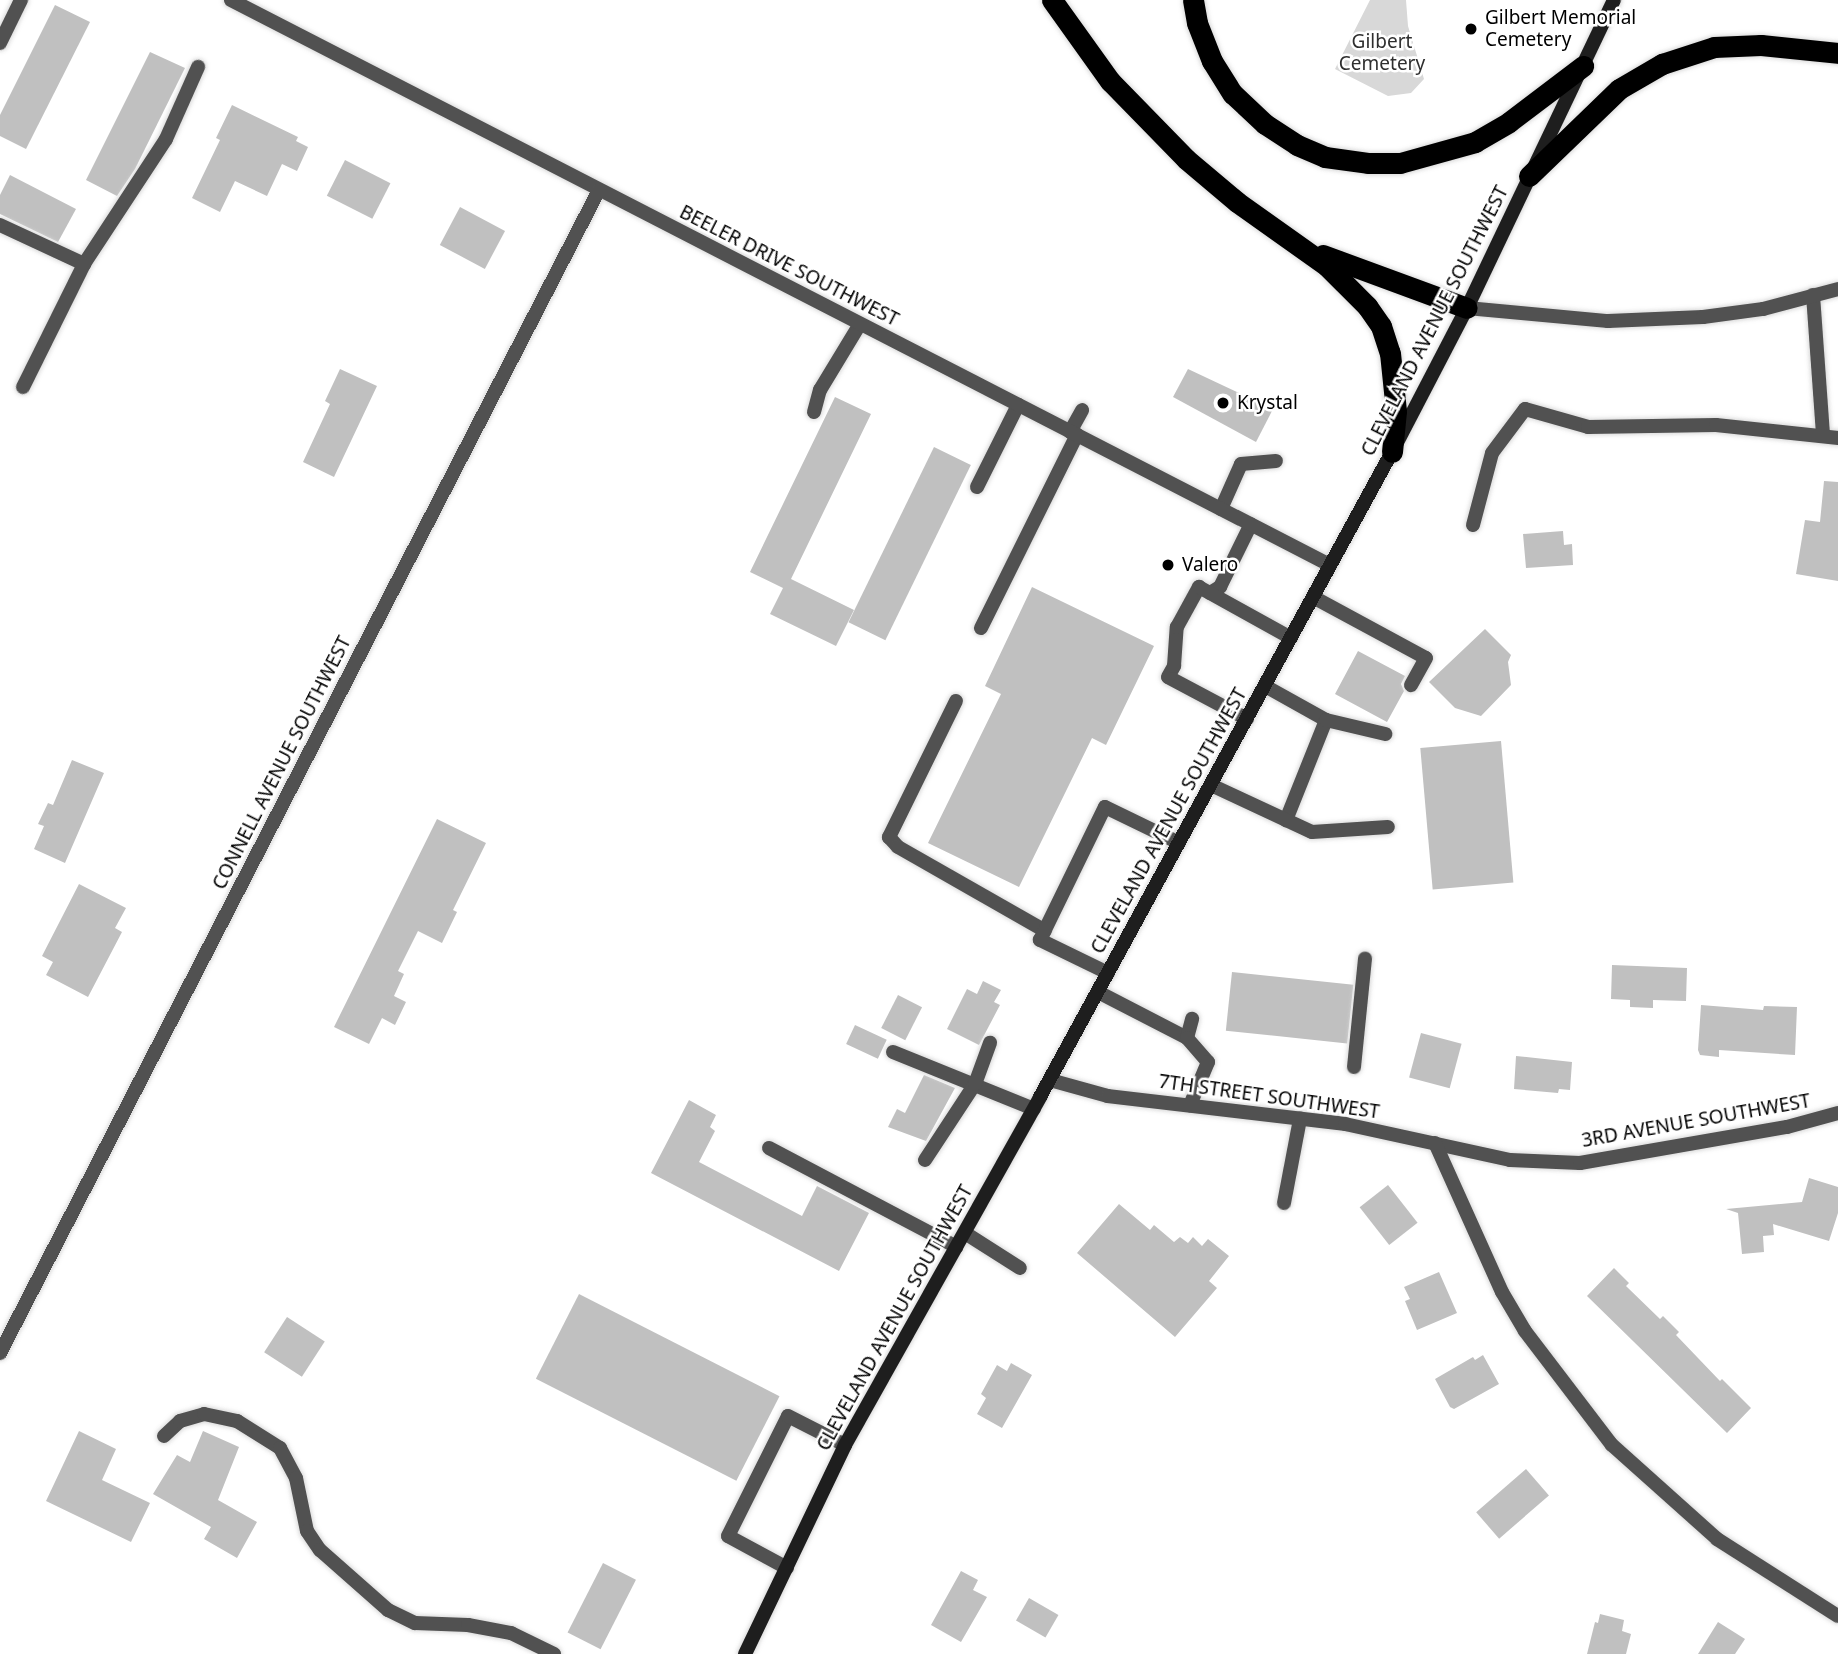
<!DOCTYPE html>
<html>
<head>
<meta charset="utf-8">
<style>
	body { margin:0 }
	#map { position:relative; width:1838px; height:1654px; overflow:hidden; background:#fff; font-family:"Noto Sans",sans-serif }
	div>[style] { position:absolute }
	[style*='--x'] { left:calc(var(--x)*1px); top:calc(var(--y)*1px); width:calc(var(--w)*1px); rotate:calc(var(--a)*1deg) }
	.green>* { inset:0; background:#d8d8d8 }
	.building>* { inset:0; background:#c0c0c0; transform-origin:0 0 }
	.roads { filter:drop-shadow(0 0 2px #dbdbdb) drop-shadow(0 0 2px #dbdbdb) }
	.service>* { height:14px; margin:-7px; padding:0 7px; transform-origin:7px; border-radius:7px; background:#515151 }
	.minor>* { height:14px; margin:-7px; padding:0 7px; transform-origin:7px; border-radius:7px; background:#515151 }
	.secondary>* { height:14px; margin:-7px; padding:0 7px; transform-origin:7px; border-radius:7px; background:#1e1e1e }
	.motorway>* { height:21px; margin:-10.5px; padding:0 10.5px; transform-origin:10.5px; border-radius:10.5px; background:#000 }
	.dots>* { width:19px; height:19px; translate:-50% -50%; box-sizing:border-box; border:4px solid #fff; border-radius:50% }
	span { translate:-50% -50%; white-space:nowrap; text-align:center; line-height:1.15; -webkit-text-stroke:5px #fff; paint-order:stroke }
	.poi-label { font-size:19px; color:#000 }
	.left { translate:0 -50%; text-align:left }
	.park-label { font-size:19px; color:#2f2f2f }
	.street-label { font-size:19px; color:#000 }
</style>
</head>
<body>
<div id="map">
	<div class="green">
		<i style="clip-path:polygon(1370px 0,1406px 0,1408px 26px,1424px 79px,1411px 93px,1388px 96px,1335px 69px)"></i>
	</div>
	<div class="building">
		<i style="clip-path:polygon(55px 5px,90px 22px,26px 149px,0 136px,0 115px)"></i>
		<i style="clip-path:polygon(150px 52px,185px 68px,135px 169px,117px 196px,86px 180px)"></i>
		<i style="clip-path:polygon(232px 105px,298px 137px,296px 141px,308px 147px,297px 171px,282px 164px,267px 196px,235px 181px,220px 212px,192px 198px,220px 140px,216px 138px)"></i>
		<i style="left:345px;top:160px;width:51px;height:40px;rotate:27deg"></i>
		<i style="clip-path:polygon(10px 175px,76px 209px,58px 242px,0 214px,0 195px)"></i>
		<i style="left:460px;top:207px;width:51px;height:43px;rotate:28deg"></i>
		<i style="clip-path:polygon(340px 369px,377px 386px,334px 477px,303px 462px,330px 404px,325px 401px)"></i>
		<i style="clip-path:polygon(1188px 369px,1273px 409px,1256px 442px,1173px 397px)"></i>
		<i style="clip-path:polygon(835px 397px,871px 414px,791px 579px,854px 610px,836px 646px,770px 614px,783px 588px,750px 572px)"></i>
		<i style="left:934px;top:447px;width:41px;height:195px;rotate:26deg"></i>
		<i style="clip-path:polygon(1824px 481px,1838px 482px,1838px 581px,1796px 574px,1805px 520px,1820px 522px)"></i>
		<i style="clip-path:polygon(1563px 531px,1564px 545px,1572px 544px,1573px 565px,1526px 568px,1523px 534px)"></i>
		<i style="clip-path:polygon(1032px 587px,1154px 646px,1106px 745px,1092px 738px,1019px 887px,928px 843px,1001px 694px,985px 686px)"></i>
		<i style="clip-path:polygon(1485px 629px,1511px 655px,1508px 662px,1511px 685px,1481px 716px,1455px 708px,1429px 682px)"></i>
		<i style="clip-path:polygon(1358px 651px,1405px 676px,1401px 684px,1404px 691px,1387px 722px,1335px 694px)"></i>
		<i style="left:1501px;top:741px;width:142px;height:81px;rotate:85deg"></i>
		<i style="clip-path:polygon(72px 760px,104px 773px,65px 863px,34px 849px,44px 826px,38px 824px,48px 803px,53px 805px)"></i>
		<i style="clip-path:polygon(437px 819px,486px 843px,453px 910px,457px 912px,442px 943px,418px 931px,398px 971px,404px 974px,394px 996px,406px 1002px,395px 1025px,382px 1018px,369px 1044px,334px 1027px)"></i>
		<i style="clip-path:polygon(79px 884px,126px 908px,115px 928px,122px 932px,88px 997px,46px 975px,53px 962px,42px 956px)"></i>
		<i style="clip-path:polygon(1612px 965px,1687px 968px,1686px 1001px,1653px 1000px,1653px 1008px,1630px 1007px,1630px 1000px,1611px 999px)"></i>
		<i style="left:1232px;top:972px;width:122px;height:59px;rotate:6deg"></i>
		<i style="clip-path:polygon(983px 981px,1001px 990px,994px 1002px,1000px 1005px,979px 1045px,947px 1029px,967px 989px,977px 994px)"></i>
		<i style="left:898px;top:995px;width:27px;height:37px;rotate:27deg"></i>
		<i style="clip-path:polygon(1701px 1005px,1763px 1010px,1764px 1006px,1797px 1007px,1795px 1055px,1719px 1050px,1719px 1057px,1700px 1055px,1698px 1050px)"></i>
		<i style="left:855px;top:1025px;width:35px;height:21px;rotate:25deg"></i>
		<i style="left:1421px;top:1033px;width:42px;height:46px;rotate:15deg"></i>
		<i style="clip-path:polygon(1516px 1056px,1572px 1062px,1570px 1090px,1559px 1089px,1558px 1093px,1514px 1089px)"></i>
		<i style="clip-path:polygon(924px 1075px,955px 1088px,926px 1141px,888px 1127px,897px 1109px,905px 1113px)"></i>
		<i style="clip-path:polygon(689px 1100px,716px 1115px,710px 1127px,715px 1131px,699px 1162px,802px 1216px,817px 1186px,869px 1213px,839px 1271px,651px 1173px)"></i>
		<i style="clip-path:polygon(1809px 1178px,1838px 1187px,1838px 1213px,1829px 1241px,1773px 1224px,1774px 1235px,1763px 1236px,1764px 1252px,1742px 1254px,1738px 1213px,1726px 1209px,1802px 1202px)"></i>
		<i style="left:1388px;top:1185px;width:48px;height:36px;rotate:52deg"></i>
		<i style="clip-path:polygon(1119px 1204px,1150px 1230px,1154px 1225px,1174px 1242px,1180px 1237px,1188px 1243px,1193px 1237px,1202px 1246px,1208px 1239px,1229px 1256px,1209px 1281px,1217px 1288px,1175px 1337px,1077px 1253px)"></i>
		<i style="clip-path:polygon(1614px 1268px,1629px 1283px,1626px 1286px,1660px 1319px,1663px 1316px,1679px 1332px,1676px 1335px,1720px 1381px,1722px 1379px,1751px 1408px,1727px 1433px,1587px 1296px)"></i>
		<i style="clip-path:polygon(1439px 1272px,1457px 1313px,1417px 1330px,1405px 1301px,1410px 1299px,1404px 1287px)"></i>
		<i style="left:579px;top:1294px;width:225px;height:95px;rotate:27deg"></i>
		<i style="left:287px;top:1317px;width:45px;height:42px;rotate:33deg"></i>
		<i style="clip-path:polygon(1483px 1355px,1499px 1384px,1454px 1409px,1450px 1407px,1435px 1379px,1473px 1357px,1475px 1360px)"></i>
		<i style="clip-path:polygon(1011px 1363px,1032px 1375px,1002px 1428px,977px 1414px,986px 1398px,981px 1394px,997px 1365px,1007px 1371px)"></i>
		<i style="clip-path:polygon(79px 1431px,116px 1449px,102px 1480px,150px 1503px,131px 1542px,46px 1501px)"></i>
		<i style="clip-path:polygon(203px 1431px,239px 1447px,218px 1500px,257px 1522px,237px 1558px,204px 1539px,211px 1527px,153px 1494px,177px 1455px,190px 1462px)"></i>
		<i style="left:1526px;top:1469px;width:35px;height:66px;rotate:49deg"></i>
		<i style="left:603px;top:1563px;width:37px;height:78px;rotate:27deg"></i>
		<i style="clip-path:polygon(961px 1571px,978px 1580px,973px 1590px,987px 1597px,961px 1642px,931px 1625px)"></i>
		<i style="left:1029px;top:1598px;width:34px;height:26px;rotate:30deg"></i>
		<i style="clip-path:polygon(1600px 1614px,1624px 1620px,1622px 1631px,1631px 1634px,1626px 1654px,1587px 1654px,1595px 1622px,1598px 1623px)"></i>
		<i style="clip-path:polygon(1718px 1622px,1745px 1639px,1735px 1654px,1698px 1654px)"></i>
	</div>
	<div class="roads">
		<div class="service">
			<i style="--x:0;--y:43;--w:48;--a:-64"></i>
			<i style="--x:0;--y:225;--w:93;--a:24.9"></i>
			<i style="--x:84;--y:264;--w:149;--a:-56.7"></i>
			<i style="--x:166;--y:139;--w:79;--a:-66"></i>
			<i style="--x:23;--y:387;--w:137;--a:-63.6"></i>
			<i style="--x:814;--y:412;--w:23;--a:-75"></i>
			<i style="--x:820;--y:390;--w:77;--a:-58.8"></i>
			<i style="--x:1070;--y:432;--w:25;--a:-61"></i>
			<i style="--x:977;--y:487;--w:92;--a:-63.4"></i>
			<i style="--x:1221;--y:509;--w:49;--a:-66"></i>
			<i style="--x:1241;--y:464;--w:35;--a:-5"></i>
			<i style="--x:1473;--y:525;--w:74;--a:-75.2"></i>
			<i style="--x:1492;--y:453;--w:55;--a:-53.1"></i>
			<i style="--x:1210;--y:593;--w:12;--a:-31"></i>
			<i style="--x:1220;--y:587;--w:70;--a:-63.8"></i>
			<i style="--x:1313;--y:597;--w:128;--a:28.4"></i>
			<i style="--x:1426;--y:658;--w:31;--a:119"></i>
			<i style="--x:981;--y:628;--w:216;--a:-63.6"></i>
			<i style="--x:1265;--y:686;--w:70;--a:29.1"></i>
			<i style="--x:1326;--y:720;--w:108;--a:111.8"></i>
			<i style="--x:956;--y:701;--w:152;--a:116.2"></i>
			<i style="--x:889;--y:837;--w:13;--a:48"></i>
			<i style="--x:898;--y:847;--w:169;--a:29.7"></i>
			<i style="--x:1247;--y:719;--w:89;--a:-152"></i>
			<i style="--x:1168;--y:677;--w:13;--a:-61"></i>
			<i style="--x:1174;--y:666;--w:39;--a:-86"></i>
			<i style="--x:1177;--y:627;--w:46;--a:-61.2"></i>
			<i style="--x:1199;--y:587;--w:105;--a:29"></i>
			<i style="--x:1326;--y:720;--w:61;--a:13.3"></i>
			<i style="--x:1211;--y:785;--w:111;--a:25"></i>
			<i style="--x:1312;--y:832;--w:76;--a:-3.8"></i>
			<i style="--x:1108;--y:973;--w:76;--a:-154.1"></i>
			<i style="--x:1040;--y:940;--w:148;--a:-64"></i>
			<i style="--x:1105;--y:807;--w:82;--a:25.9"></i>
			<i style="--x:1098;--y:992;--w:100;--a:27.3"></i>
			<i style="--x:1187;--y:1038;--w:20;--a:-75"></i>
			<i style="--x:1187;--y:1038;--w:32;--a:49"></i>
			<i style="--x:1208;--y:1062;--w:47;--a:112.7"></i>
			<i style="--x:893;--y:1052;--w:152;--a:22"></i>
			<i style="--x:1354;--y:1067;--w:109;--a:-84.2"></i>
			<i style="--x:769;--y:1148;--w:212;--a:27.8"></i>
			<i style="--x:925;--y:1160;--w:91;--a:-56.7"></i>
			<i style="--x:975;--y:1084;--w:44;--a:-69.9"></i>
			<i style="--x:1284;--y:1203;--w:86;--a:-79.2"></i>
			<i style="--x:965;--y:1233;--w:65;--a:32.5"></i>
			<i style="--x:164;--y:1436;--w:22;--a:-43"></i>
			<i style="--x:180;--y:1421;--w:25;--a:-16"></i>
			<i style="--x:204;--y:1414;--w:34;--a:12"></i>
			<i style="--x:237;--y:1421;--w:51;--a:32.1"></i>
			<i style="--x:280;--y:1448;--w:34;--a:62"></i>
			<i style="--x:296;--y:1478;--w:54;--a:78.3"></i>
			<i style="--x:307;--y:1531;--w:23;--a:56"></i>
			<i style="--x:320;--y:1550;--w:91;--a:41.4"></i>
			<i style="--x:388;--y:1610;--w:30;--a:26"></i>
			<i style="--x:415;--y:1623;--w:53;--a:2.2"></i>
			<i style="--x:468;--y:1625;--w:44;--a:10.5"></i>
			<i style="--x:511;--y:1633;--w:48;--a:26"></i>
			<i style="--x:787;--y:1568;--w:67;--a:-151.5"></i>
			<i style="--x:728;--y:1536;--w:134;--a:-63.4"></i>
			<i style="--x:788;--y:1416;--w:64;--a:27"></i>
		</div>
		<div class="minor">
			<i style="--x:231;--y:0;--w:1236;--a:27.21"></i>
			<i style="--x:1813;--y:295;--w:140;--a:85.9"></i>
			<i style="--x:1467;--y:308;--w:142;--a:5.3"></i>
			<i style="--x:1608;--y:321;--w:95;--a:-2.4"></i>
			<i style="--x:1703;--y:317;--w:61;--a:-7.6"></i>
			<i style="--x:1763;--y:309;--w:78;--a:-14.9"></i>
			<i style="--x:1525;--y:409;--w:66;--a:15.9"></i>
			<i style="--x:1588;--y:427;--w:128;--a:-0.9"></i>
			<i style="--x:1716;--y:425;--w:123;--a:6.1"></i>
			<i style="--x:1050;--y:1080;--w:60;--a:15.4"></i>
			<i style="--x:1108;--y:1096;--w:239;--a:6.7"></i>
			<i style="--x:1345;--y:1124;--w:169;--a:12.3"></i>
			<i style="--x:1510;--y:1160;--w:70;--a:2.5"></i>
			<i style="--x:1580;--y:1163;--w:210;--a:-9.9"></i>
			<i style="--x:1787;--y:1127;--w:53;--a:-15.4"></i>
			<i style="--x:1435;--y:1143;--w:163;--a:65.8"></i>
			<i style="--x:1502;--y:1292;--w:45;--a:59.5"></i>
			<i style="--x:1525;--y:1331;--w:143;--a:52.7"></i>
			<i style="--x:1612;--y:1445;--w:141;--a:41.8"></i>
			<i style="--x:1717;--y:1539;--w:143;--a:32.5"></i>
			<i style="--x:0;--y:1353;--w:1308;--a:-62.75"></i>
		</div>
		<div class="secondary">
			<i style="--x:745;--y:1654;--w:232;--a:-64.4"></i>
			<i style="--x:845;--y:1445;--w:399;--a:-60.7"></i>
			<i style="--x:1040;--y:1097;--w:735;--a:-61.38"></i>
			<i style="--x:1392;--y:452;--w:162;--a:-62.5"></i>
			<i style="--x:1467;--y:308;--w:341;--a:-64.5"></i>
		</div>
		<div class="motorway">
			<i style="--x:1052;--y:0;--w:100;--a:54.4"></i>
			<i style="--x:1110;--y:81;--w:109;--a:45.7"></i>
			<i style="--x:1186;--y:159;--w:67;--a:40.1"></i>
			<i style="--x:1237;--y:202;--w:110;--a:35.4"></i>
			<i style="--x:1327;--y:266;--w:57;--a:45"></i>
			<i style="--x:1367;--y:306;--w:24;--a:55"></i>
			<i style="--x:1381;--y:326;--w:28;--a:72"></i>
			<i style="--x:1390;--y:353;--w:58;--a:84.1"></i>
			<i style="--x:1396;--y:411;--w:41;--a:95.6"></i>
			<i style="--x:1193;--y:0;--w:23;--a:80"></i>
			<i style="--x:1197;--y:23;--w:41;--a:68.5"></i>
			<i style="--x:1212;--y:61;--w:39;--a:58"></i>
			<i style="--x:1233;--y:94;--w:44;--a:43.2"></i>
			<i style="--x:1265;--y:124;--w:38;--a:33"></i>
			<i style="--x:1297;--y:145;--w:30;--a:23"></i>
			<i style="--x:1325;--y:157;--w:43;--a:7.9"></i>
			<i style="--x:1368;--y:163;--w:32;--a:0"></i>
			<i style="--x:1400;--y:163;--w:78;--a:-15.6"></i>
			<i style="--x:1475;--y:142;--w:39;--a:-30"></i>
			<i style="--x:1509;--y:122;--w:93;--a:-37.1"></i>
			<i style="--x:1529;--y:176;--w:125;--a:-44"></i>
			<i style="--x:1619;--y:89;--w:50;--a:-30.2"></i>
			<i style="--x:1662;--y:64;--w:55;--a:-18.1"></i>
			<i style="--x:1714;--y:47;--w:47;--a:-2.4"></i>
			<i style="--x:1761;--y:45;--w:77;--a:5.9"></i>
			<i style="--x:1323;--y:255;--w:153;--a:20.2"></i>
		</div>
	</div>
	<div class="dots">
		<i style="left:1471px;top:29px;background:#000"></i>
		<i style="left:1223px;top:403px;background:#000"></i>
		<i style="left:1168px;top:565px;background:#000"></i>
	</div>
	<div class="poi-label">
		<span class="left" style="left:1485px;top:29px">Gilbert Memorial<br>Cemetery</span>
		<span class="left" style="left:1237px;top:403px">Krystal</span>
		<span class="left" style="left:1182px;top:565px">Valero</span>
	</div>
	<div class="park-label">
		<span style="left:1382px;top:53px">Gilbert<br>Cemetery</span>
	</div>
	<div class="street-label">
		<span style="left:789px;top:266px;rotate:27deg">BEELER DRIVE SOUTHWEST</span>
		<span style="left:1435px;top:321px;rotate:-63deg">CLEVELAND AVENUE SOUTHWEST</span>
		<span style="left:282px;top:763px;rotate:-63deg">CONNELL AVENUE SOUTHWEST</span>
		<span style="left:1169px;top:821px;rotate:-61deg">CLEVELAND AVENUE SOUTHWEST</span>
		<span style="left:1269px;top:1097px;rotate:8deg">7TH STREET SOUTHWEST</span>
		<span style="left:1696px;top:1121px;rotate:-10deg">3RD AVENUE SOUTHWEST</span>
		<span style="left:895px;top:1318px;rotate:-61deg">CLEVELAND AVENUE SOUTHWEST</span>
	</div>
</div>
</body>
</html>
